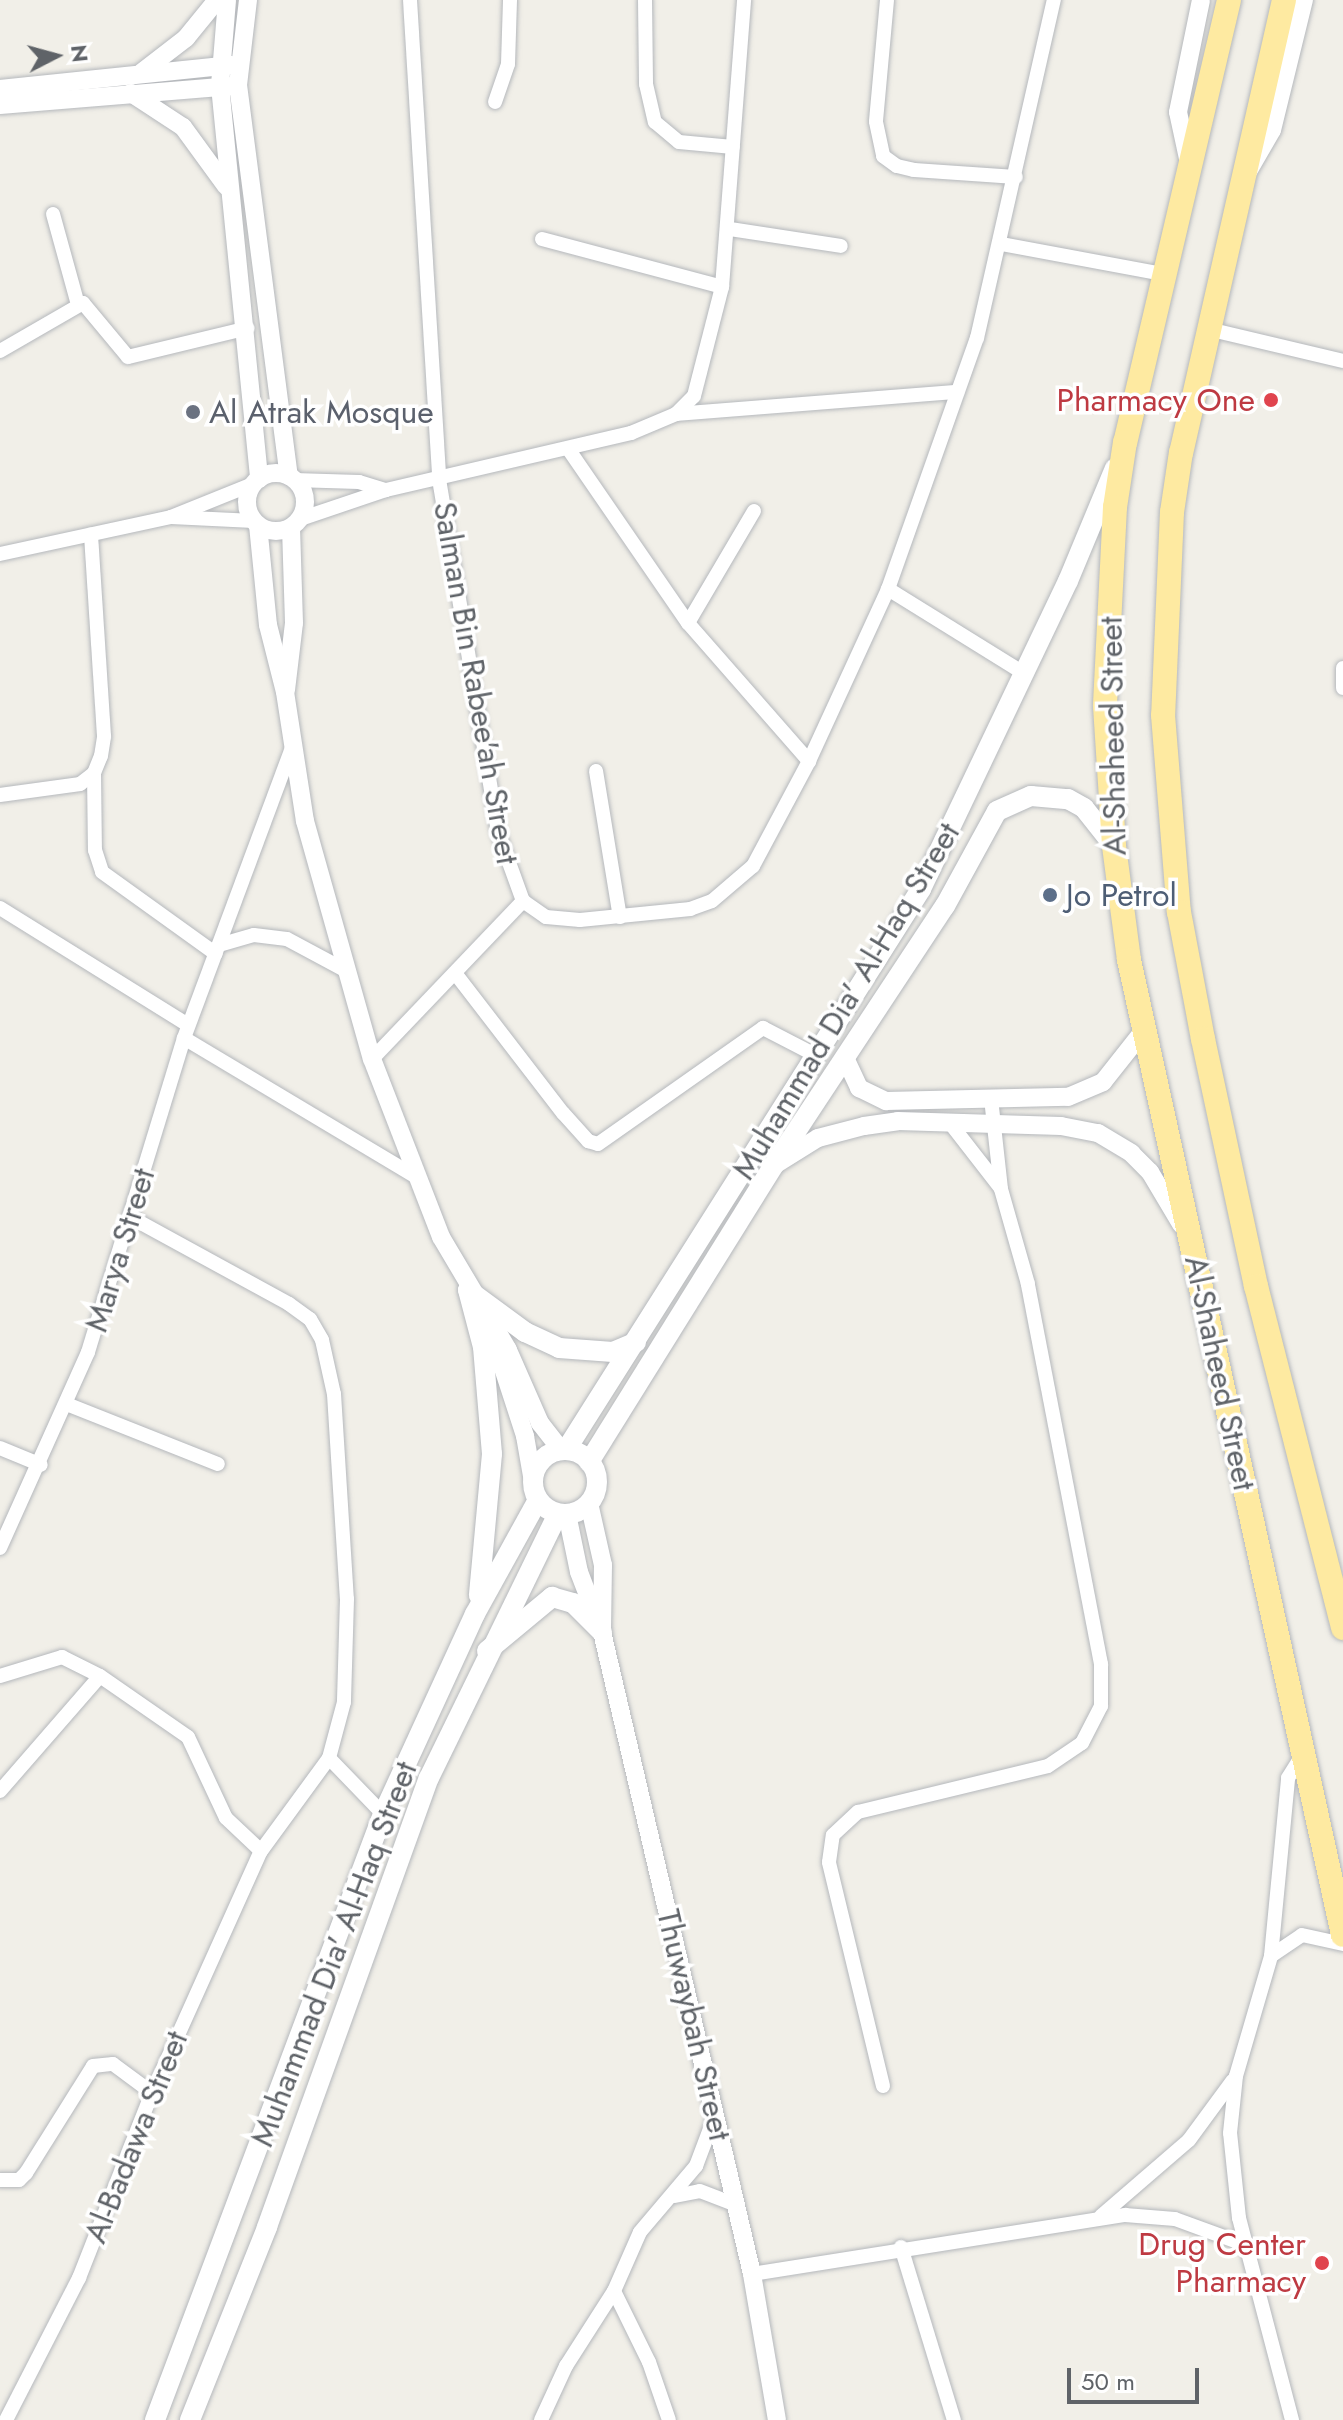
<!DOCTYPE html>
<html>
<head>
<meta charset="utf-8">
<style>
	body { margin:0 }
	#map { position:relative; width:1343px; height:2420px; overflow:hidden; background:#f1efe8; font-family:Jost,sans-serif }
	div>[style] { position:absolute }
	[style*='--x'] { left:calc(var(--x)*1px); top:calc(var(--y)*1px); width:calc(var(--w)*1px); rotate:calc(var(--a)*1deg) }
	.roads { filter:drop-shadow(0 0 2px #b5b8bc) drop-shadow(0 0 2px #b5b8bc) }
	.minor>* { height:14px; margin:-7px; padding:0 7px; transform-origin:7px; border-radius:7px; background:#fff }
	.tertiary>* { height:18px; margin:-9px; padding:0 9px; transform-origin:9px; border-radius:9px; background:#fff }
	.tertiary>.ring { margin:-9px; padding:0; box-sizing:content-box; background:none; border:18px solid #fff; border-radius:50% }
	.secondary>* { height:20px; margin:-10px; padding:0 10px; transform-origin:10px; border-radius:10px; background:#fff }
	.secondary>.ring { margin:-10px; padding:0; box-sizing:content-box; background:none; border:20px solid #fff; border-radius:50% }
	.trunk>* { height:24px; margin:-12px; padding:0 12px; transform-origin:12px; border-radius:12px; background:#feeaa1 }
	.dots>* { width:22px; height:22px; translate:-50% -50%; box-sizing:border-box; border:4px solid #fff; border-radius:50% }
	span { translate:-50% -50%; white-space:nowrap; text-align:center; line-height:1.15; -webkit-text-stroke:7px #fff; paint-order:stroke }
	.health-label { font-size:32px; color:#be3a42 }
	.right { translate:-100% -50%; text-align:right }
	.worship-label { font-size:32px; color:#5b616d }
	.left { translate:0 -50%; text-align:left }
	.street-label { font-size:32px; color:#5f6368 }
	.service-label { font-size:32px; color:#4e5e75 }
	.north { position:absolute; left:16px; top:16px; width:80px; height:80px; -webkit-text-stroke:6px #fff; paint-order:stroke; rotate:84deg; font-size:22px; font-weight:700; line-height:32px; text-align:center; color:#5f6368 }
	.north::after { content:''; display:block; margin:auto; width:28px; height:36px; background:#5f6368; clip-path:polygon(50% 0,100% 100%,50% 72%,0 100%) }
	.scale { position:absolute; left:1067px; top:2368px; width:132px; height:36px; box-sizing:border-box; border:4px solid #5f6368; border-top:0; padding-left:10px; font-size:24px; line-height:28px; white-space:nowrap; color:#5f6368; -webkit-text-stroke:6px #fff; paint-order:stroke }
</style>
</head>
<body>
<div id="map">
	<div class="roads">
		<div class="minor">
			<i style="--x:410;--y:0;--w:480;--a:86.5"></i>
			<i style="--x:439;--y:479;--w:358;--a:80.5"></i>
			<i style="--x:498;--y:832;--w:73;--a:70.1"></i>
			<i style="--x:523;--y:901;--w:28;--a:35"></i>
			<i style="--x:546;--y:917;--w:34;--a:5"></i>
			<i style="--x:580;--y:920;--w:111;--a:-5.7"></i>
			<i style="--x:690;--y:909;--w:23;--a:-20"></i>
			<i style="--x:712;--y:901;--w:54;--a:-40.5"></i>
			<i style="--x:753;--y:866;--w:119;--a:-61.9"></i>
			<i style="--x:809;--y:761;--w:189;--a:-65.3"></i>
			<i style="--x:888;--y:589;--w:266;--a:-70.5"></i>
			<i style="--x:977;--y:338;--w:347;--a:-77.2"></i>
			<i style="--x:645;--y:0;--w:84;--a:89.3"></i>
			<i style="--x:646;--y:84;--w:39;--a:77"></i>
			<i style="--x:655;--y:122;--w:31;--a:40"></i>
			<i style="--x:679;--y:142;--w:54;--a:5.3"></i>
			<i style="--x:887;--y:0;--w:122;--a:95.2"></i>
			<i style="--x:876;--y:122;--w:35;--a:78"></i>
			<i style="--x:883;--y:156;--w:17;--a:36"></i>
			<i style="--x:897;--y:166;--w:17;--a:13"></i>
			<i style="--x:914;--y:170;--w:102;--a:3.9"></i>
			<i style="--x:495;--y:102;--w:40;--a:-71.1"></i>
			<i style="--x:508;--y:64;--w:64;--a:-88.2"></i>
			<i style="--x:53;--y:214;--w:94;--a:74.6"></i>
			<i style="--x:730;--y:229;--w:112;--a:8.7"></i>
			<i style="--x:542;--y:239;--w:186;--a:14.9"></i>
			<i style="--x:1001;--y:244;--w:165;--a:10.5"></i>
			<i style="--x:1208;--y:329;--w:139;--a:13.3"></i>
			<i style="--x:0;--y:351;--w:96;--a:-30"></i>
			<i style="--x:83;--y:303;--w:70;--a:50.2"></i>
			<i style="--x:128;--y:357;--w:123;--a:-13.6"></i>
			<i style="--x:676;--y:414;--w:282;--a:-4.5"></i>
			<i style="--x:569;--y:450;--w:210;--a:55.5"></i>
			<i style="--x:688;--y:623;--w:184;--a:48.8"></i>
			<i style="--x:294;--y:480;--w:65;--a:1.8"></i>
			<i style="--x:359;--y:482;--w:28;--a:17"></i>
			<i style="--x:171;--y:517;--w:83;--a:2.8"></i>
			<i style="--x:300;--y:519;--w:91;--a:-18.6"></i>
			<i style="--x:386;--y:490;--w:252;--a:-13.1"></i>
			<i style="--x:631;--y:433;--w:49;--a:-22.9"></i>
			<i style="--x:676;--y:414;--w:25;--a:-45"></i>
			<i style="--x:694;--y:396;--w:113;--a:-75.6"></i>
			<i style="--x:722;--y:287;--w:288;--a:-85.6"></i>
			<i style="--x:0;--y:554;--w:175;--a:-12.2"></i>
			<i style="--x:171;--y:517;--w:91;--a:-22"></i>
			<i style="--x:888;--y:589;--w:161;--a:31.8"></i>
			<i style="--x:688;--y:623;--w:130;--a:-59.5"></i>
			<i style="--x:1343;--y:668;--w:20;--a:90"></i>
			<i style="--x:596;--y:771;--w:148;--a:80.7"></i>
			<i style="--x:94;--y:773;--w:77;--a:89.3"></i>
			<i style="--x:95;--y:850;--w:23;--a:72"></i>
			<i style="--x:102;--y:872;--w:140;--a:35.7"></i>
			<i style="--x:0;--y:795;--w:81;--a:-7.8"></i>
			<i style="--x:80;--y:784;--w:18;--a:-38"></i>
			<i style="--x:94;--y:773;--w:18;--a:-68"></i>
			<i style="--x:101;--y:756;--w:20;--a:-81"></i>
			<i style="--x:104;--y:736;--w:202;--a:-93.7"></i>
			<i style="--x:0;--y:908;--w:221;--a:31.9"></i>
			<i style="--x:219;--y:945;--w:36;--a:-16"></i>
			<i style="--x:254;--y:935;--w:33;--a:7"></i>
			<i style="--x:287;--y:939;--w:64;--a:28.2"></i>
			<i style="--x:455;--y:973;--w:177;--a:52.4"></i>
			<i style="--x:563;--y:1113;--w:38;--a:48"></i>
			<i style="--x:588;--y:1141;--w:10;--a:17"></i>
			<i style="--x:598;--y:1144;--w:202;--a:-35.1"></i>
			<i style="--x:763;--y:1028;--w:61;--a:27.4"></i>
			<i style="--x:184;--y:1038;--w:270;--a:30.9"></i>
			<i style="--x:372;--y:1059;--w:219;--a:-46.3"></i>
			<i style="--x:950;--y:1123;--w:80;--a:52.1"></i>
			<i style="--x:132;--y:1218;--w:179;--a:28.7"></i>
			<i style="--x:289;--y:1304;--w:26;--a:36"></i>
			<i style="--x:310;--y:1319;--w:24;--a:60"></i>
			<i style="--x:322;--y:1340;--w:55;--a:77.5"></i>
			<i style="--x:334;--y:1394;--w:205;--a:86.4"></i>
			<i style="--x:347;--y:1599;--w:103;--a:91.7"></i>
			<i style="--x:344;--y:1702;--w:58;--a:105"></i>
			<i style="--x:69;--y:1405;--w:160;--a:21.6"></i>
			<i style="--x:0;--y:1448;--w:44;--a:22.5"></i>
			<i style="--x:0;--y:1548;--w:215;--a:-65.8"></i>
			<i style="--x:88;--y:1352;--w:328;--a:-73"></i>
			<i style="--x:184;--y:1038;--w:310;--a:-69.6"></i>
			<i style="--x:0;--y:1676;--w:65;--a:-17"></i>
			<i style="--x:62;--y:1657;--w:42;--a:26.6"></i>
			<i style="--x:0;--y:1791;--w:152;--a:-49"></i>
			<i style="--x:100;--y:1676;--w:107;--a:34.7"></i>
			<i style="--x:188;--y:1737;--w:89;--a:64.9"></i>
			<i style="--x:226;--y:1818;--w:48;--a:43.3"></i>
			<i style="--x:261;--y:1851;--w:115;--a:-53.8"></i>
			<i style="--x:329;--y:1758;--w:78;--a:46"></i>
			<i style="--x:1271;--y:1956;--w:37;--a:-34"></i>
			<i style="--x:1302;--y:1935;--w:42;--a:12.4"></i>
			<i style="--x:883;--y:2086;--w:230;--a:-103.6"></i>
			<i style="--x:829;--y:1862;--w:27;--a:-82"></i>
			<i style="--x:833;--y:1835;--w:34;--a:-43"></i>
			<i style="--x:858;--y:1812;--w:195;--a:-13.6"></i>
			<i style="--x:1048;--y:1766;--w:41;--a:-34.1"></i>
			<i style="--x:1082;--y:1743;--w:42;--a:-62.8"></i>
			<i style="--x:1101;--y:1706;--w:42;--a:-90"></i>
			<i style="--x:1101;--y:1664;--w:387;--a:-100.9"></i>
			<i style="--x:1028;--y:1284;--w:99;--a:-105.9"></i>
			<i style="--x:1001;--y:1189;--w:91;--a:-96.3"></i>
			<i style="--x:0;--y:2180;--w:19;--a:0"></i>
			<i style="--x:19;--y:2180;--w:10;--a:-45"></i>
			<i style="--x:26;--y:2173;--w:126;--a:-57.9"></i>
			<i style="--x:93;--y:2066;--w:20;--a:-6"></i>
			<i style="--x:113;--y:2064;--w:49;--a:36.6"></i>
			<i style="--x:675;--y:2196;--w:25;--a:-11"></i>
			<i style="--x:700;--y:2191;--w:39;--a:21"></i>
			<i style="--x:1101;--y:2216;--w:116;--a:-40.8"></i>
			<i style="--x:1189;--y:2140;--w:74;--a:-53.7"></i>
			<i style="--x:901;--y:2247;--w:181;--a:73"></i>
			<i style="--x:752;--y:2274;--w:378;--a:-9"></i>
			<i style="--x:1125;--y:2215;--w:50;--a:4.6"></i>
			<i style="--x:1175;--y:2219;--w:76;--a:20.1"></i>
			<i style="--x:614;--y:2291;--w:79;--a:63.8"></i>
			<i style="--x:649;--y:2362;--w:61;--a:71"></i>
			<i style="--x:6;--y:2420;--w:160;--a:-62.8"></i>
			<i style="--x:79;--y:2278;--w:199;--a:-68.5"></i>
			<i style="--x:152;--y:2093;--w:265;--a:-65.8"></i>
			<i style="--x:541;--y:2420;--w:60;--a:-65.2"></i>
			<i style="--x:566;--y:2366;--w:89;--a:-57.4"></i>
			<i style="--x:614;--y:2291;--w:64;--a:-66.2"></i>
			<i style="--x:640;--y:2232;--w:87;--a:-49.7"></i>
			<i style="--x:696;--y:2166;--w:51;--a:-69.4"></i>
			<i style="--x:1292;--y:2420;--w:209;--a:-104.7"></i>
			<i style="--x:1239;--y:2218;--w:85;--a:-96"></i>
			<i style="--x:1230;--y:2133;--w:57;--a:-84"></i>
			<i style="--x:1236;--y:2076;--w:125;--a:-73.7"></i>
			<i style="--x:1271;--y:1956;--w:179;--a:-84.5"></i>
			<i style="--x:1288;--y:1778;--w:28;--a:-58"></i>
		</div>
		<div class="tertiary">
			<i style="--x:227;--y:0;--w:86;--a:94.7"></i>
			<i style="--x:220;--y:86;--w:395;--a:84.3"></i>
			<i style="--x:248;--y:0;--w:86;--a:96.7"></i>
			<i style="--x:238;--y:85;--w:394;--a:82.6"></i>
			<i style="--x:142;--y:72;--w:56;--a:-37.7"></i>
			<i style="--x:186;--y:38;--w:49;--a:-50.8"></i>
			<i style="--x:0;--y:89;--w:233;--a:-5.9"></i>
			<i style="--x:131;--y:93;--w:62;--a:33.2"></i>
			<i style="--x:183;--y:127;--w:73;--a:53.9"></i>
			<i style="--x:0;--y:105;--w:233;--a:-4.7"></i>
			<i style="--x:1189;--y:163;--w:52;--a:-102.2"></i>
			<i style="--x:1178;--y:112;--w:114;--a:-78.4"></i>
			<i style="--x:1246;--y:175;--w:52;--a:-60"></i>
			<i style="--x:1272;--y:130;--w:134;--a:-76.2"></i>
			<i class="ring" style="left:247px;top:473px;width:40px;height:40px"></i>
			<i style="--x:258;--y:525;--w:100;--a:84.3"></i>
			<i style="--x:268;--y:625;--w:69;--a:75.8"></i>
			<i style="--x:285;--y:692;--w:131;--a:81.2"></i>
			<i style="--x:305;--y:821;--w:247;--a:74.3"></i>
			<i style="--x:372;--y:1059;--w:191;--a:68.8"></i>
			<i style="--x:441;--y:1237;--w:131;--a:59.3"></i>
			<i style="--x:508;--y:1350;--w:80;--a:66.3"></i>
			<i style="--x:540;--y:1423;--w:34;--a:52"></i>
			<i style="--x:286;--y:690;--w:67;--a:-83.2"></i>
			<i style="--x:294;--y:623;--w:95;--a:-91.8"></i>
			<i style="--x:847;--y:1062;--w:29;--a:65"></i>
			<i style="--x:859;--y:1088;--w:30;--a:26"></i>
			<i style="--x:886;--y:1101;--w:182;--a:-1.3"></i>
			<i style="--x:1068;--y:1097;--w:38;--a:-23"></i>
			<i style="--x:1103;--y:1082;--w:68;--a:-51.6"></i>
			<i style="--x:776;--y:1164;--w:49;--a:-31.8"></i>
			<i style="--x:818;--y:1138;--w:48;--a:-14.6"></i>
			<i style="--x:864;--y:1126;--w:34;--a:-8"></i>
			<i style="--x:898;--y:1121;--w:163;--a:1.8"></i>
			<i style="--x:1061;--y:1126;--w:38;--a:11"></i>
			<i style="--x:1098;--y:1133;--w:39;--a:31"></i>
			<i style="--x:1131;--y:1153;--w:27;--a:45"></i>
			<i style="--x:1150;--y:1172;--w:61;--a:59.2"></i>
			<i style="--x:490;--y:1328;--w:114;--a:72"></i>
			<i style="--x:525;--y:1436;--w:47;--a:80.1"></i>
			<i style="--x:589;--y:1503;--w:64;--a:77.3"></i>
			<i style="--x:603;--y:1565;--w:64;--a:90.9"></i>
			<i style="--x:567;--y:1514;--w:59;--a:78.3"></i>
			<i style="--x:579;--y:1572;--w:64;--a:69"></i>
			<i style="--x:602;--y:1632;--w:659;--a:76.85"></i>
			<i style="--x:752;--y:2274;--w:148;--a:80.3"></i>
		</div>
		<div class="secondary">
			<i style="--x:468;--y:1290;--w:59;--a:75.3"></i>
			<i style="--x:483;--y:1347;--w:107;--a:85.2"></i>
			<i style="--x:492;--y:1454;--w:142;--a:95.3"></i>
			<i style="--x:468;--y:1290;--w:71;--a:36.4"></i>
			<i style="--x:525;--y:1332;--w:38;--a:25"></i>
			<i style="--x:559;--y:1348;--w:54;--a:4.2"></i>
			<i style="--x:613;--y:1352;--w:25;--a:-23"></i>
			<i style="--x:566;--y:1450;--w:664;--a:-57.67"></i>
			<i style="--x:921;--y:889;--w:341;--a:-64.5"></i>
			<i style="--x:1068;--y:581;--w:122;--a:-67.4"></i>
			<i class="ring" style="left:533px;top:1450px;width:44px;height:44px"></i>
			<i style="--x:589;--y:1462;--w:350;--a:-58.1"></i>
			<i style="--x:774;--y:1165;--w:310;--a:-56.6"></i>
			<i style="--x:945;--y:906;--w:108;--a:-61.3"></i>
			<i style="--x:997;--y:811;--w:37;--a:-24"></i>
			<i style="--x:1031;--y:796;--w:37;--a:5"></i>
			<i style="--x:1068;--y:799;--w:18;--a:29"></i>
			<i style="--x:1084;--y:808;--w:48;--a:51.7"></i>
			<i style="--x:487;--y:1651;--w:85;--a:-39.7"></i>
			<i style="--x:552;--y:1597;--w:22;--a:16"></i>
			<i style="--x:573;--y:1603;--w:41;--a:45"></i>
			<i style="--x:155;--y:2420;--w:647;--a:-69.38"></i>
			<i style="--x:383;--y:1814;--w:220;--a:-65.3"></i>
			<i style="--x:475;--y:1614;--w:130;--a:-61.1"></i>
			<i style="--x:190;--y:2420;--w:208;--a:-68.2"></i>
			<i style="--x:267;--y:2227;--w:477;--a:-70.2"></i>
			<i style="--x:429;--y:1778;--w:294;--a:-64"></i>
		</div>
		<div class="trunk">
			<i style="--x:1229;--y:0;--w:454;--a:103.2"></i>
			<i style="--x:1125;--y:442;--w:66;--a:98.7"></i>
			<i style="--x:1115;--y:507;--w:199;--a:92.9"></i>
			<i style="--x:1105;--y:706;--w:140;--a:86.3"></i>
			<i style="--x:1114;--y:846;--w:115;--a:82.5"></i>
			<i style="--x:1129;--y:960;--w:998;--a:77.62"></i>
			<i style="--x:1284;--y:0;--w:464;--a:102.8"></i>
			<i style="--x:1181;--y:452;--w:61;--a:98.5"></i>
			<i style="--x:1172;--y:512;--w:203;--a:92.5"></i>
			<i style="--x:1163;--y:715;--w:198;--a:85.4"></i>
			<i style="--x:1179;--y:912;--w:129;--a:79.3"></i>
			<i style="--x:1203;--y:1039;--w:253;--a:77.9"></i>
			<i style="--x:1256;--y:1286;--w:353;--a:75.7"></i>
		</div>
	</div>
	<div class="dots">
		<i style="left:1271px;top:400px;background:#e0444e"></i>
		<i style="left:193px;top:412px;background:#6b7280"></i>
		<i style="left:1050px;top:895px;background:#5c6f8a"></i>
		<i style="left:1322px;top:2263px;background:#e0444e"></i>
	</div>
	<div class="health-label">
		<span class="right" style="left:1255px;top:400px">Pharmacy One</span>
		<span class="right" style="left:1306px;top:2263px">Drug Center<br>Pharmacy</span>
	</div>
	<div class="worship-label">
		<span class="left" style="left:209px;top:412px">Al Atrak Mosque</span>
	</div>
	<div class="street-label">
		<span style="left:476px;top:683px;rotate:80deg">Salman Bin Rabee'ah Street</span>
		<span style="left:1113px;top:736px;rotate:-91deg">Al-Shaheed Street</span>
		<span style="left:846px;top:1001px;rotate:-59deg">Muhammad Dia' Al-Haq Street</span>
		<span style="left:120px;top:1250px;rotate:-73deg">Marya Street</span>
		<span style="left:1220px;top:1373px;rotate:78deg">Al-Shaheed Street</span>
		<span style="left:334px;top:1954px;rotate:-69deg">Muhammad Dia' Al-Haq Street</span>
		<span style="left:694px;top:2025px;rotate:77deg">Thuwaybah Street</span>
		<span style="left:136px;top:2137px;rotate:-68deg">Al-Badawa Street</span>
	</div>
	<div class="service-label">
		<span class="left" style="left:1066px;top:895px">Jo Petrol</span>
	</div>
	<div class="north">N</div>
	<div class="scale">50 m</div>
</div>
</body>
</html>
